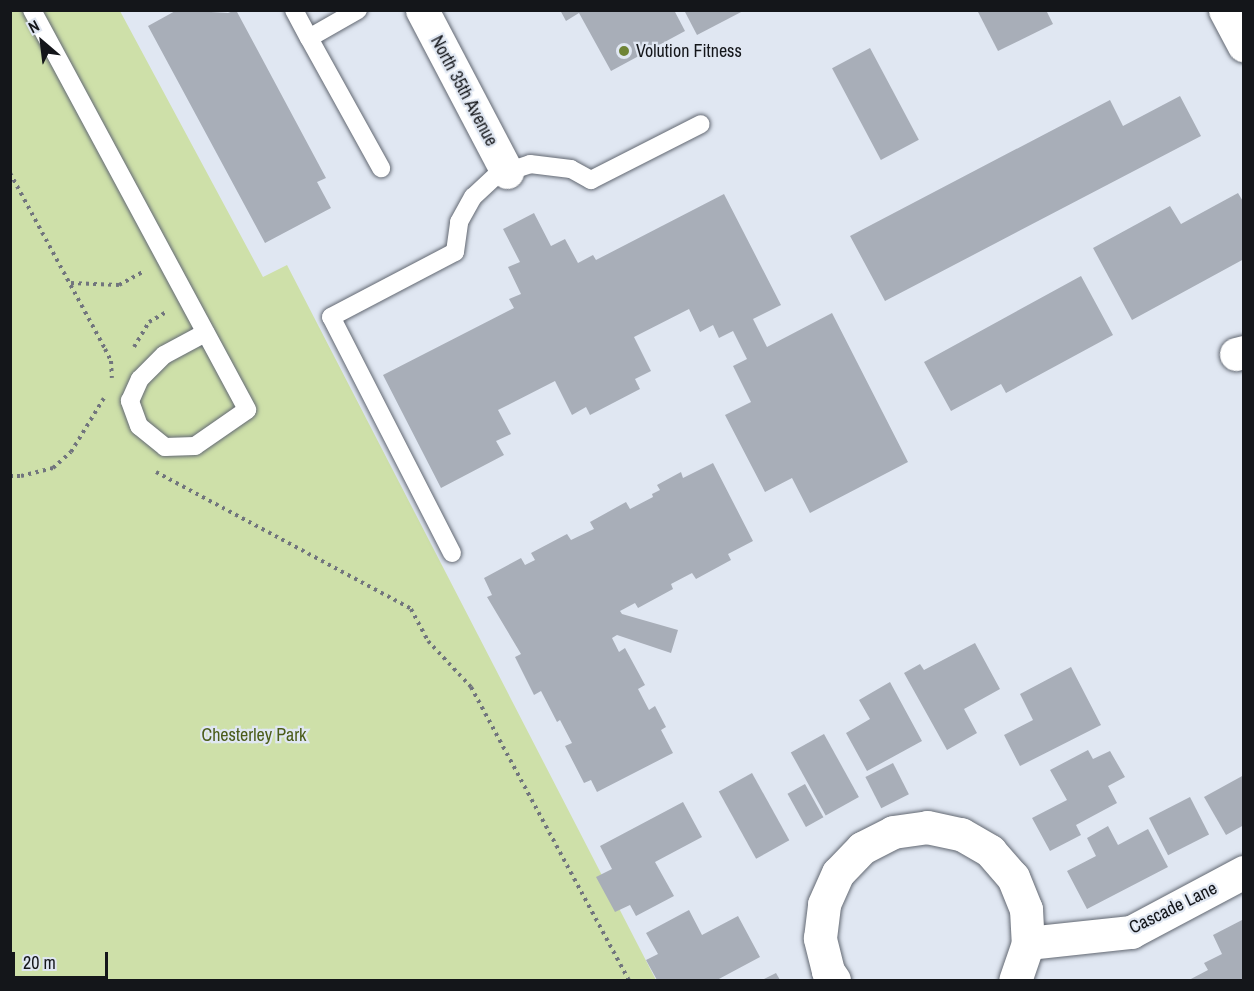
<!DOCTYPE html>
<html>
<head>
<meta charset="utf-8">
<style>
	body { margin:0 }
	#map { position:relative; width:1254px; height:991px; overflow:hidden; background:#e0e7f2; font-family:"Archivo Narrow",sans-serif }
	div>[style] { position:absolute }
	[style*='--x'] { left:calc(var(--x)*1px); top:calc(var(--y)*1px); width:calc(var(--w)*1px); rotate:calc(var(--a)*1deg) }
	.green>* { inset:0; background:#cee0a9 }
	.building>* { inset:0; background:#a8aeb8; transform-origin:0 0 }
	.path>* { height:4px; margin-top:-2px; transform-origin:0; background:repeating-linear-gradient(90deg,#71757d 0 3px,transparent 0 7.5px) }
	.roads { filter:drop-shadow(0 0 2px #626872) drop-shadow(0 0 2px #626872) }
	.service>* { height:18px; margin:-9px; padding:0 9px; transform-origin:9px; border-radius:9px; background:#fff }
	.minor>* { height:33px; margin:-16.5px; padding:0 16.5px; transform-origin:16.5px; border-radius:16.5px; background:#fff }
	.tertiary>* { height:33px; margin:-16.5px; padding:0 16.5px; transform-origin:16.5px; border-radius:16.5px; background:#fff }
	.dots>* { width:16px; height:16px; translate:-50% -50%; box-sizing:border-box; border:3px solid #e0e7f2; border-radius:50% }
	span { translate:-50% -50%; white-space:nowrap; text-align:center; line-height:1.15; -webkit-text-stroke:4.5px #e0e7f2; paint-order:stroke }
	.poi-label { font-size:18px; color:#14161a }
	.left { translate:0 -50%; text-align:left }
	.street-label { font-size:18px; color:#14161a }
	.park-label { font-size:18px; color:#4b5c1a }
	.frame { position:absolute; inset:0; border:12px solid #14161a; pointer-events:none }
	.north { position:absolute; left:12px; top:12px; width:60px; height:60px; -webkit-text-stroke:4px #e0e7f2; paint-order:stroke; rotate:332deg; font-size:16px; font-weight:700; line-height:24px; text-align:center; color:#14161a }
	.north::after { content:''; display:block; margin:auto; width:21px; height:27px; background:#14161a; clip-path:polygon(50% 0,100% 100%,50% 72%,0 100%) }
	.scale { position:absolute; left:12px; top:952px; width:96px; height:27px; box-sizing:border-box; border:3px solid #14161a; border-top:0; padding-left:8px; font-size:18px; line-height:21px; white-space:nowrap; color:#14161a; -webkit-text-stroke:4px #e0e7f2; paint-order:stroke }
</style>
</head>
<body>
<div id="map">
	<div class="green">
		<i style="clip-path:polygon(10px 11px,120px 11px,263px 277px,287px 265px,656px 980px,11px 980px)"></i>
	</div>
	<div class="building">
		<i style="clip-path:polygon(177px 10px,228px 13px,236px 10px,326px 178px,317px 182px,331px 208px,265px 243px,148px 26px)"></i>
		<i style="clip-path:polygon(560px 10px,674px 10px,685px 31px,611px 71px,579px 13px,566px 21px)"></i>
		<i style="clip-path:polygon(684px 10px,745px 10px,697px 35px)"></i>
		<i style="clip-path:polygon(977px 10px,1046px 10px,1053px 24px,998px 51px)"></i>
		<i style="left:870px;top:48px;width:104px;height:43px;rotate:62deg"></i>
		<i style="clip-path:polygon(1180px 96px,1201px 136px,885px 301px,850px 236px,1110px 100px,1123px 126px)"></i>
		<i style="clip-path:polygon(1238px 193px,1244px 203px,1244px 259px,1132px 320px,1093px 248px,1170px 206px,1181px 224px)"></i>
		<i style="clip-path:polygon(724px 194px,781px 305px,753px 319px,767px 347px,832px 313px,908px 462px,810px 513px,792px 478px,765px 492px,725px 415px,751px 402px,733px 366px,747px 359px,733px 331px,719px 338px,713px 325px,700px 332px,689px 309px,634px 337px,651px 371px,635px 379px,640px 389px,590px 415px,586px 407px,572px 415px,555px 381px,498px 410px,511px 434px,496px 441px,504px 455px,441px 488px,383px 375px,514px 308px,509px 299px,521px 294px,508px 267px,520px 262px,503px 229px,534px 213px,551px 246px,565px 239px,578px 263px,593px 255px,596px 260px)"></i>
		<i style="clip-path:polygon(1081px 276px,1113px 335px,1006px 393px,1001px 384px,951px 411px,924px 362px)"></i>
		<i style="clip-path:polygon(713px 463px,753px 541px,728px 554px,731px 560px,696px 579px,692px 573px,671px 584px,673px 589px,638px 608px,635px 603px,620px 611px,622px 614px,678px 630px,671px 653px,617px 635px,612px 638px,619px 652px,625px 648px,645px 685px,638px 689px,649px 710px,655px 706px,666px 727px,661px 730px,673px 753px,597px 792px,591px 780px,584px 783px,565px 746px,572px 743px,560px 720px,557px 722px,541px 691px,534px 695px,515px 657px,521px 654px,487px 597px,492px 595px,484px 578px,521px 558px,525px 565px,535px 560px,531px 553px,567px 534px,571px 540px,594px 529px,590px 522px,626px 502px,630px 509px,653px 497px,652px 494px,660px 490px,657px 485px,681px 472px,683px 478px)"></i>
		<i style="clip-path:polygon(975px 643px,1000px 689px,964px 709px,977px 733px,947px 750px,904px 673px,920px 664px,924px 670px)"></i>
		<i style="clip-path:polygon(1071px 667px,1101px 725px,1020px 766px,1004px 735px,1033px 720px,1020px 694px)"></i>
		<i style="clip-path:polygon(890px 682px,922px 741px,867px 771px,846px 733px,870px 719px,859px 700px)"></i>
		<i style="left:824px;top:734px;width:72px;height:38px;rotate:61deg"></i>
		<i style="clip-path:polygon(1088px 750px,1093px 759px,1110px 751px,1125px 777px,1108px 786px,1117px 803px,1076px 825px,1081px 835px,1050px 851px,1032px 818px,1067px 800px,1050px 770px)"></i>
		<i style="left:893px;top:763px;width:35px;height:31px;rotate:63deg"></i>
		<i style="left:752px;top:773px;width:77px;height:38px;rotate:61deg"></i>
		<i style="clip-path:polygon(1244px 775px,1244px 825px,1226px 835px,1204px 797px)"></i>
		<i style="left:805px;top:784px;width:38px;height:20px;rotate:61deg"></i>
		<i style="left:1190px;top:797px;width:42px;height:46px;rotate:63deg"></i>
		<i style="clip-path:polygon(683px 802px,702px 837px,655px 862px,674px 896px,636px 916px,630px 905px,615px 912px,596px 877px,612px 869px,600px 846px)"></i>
		<i style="clip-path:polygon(1108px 826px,1118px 845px,1148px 829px,1168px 867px,1087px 909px,1067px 871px,1096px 856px,1087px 838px)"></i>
		<i style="clip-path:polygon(689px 910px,702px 935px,738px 916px,760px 957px,717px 980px,657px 980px,646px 960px,658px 954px,646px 933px)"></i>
		<i style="clip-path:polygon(1244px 919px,1244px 980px,1189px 980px,1208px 970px,1204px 963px,1222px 954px,1213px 935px)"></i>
		<i style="clip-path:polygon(776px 973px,780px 980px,762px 980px)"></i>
	</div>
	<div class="path">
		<i style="--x:10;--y:173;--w:200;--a:61.6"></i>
		<i style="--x:105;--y:349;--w:13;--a:63"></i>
		<i style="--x:111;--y:361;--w:17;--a:87"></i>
		<i style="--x:71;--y:283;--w:48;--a:2.4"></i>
		<i style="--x:119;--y:285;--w:29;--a:-29"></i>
		<i style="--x:134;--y:347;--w:29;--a:-59"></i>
		<i style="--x:149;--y:322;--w:20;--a:-30"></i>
		<i style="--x:156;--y:472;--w:289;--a:28.2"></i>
		<i style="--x:411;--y:609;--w:36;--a:62"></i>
		<i style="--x:428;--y:641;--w:63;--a:46.9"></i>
		<i style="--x:471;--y:687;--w:333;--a:61.7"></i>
		<i style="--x:10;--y:476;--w:11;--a:0"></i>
		<i style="--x:21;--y:476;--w:33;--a:-14"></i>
		<i style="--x:53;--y:468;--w:24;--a:-42"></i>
		<i style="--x:71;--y:452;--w:63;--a:-58.6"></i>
	</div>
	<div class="roads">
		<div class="service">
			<i style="--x:32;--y:10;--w:454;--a:61.7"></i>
			<i style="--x:247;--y:410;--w:63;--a:145.3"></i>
			<i style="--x:195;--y:446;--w:30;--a:178"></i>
			<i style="--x:165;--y:447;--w:33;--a:-141"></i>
			<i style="--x:139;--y:426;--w:27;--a:-110"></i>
			<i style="--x:130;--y:401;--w:24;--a:-66"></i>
			<i style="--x:140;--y:379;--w:34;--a:-45"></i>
			<i style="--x:164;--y:355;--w:47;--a:-28.2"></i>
			<i style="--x:294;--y:10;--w:32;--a:62"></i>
			<i style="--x:358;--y:10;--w:56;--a:150.3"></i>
			<i style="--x:309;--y:38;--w:149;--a:61"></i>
			<i style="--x:452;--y:553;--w:265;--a:-117.1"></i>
			<i style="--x:331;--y:317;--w:140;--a:-27.7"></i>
			<i style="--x:455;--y:252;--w:30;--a:-82"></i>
			<i style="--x:459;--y:222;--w:29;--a:-61"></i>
			<i style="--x:473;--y:197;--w:33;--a:-43"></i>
			<i style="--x:497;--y:175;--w:35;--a:-18"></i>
			<i style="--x:530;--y:164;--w:41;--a:7"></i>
			<i style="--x:571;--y:169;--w:23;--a:29"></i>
			<i style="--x:591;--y:180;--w:123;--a:-27"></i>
		</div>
		<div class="minor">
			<i style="--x:422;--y:10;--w:183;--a:62.3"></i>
			<i style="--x:1236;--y:354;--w:8;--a:-14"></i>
			<i style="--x:1028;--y:943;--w:104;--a:-6.1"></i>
			<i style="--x:1131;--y:932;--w:128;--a:-28"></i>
			<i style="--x:834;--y:980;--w:11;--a:-124"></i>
			<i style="--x:828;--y:971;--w:34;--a:-104"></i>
			<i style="--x:820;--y:938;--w:34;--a:-83"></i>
			<i style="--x:824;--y:904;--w:34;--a:-66"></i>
			<i style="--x:838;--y:873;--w:35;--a:-46"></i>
			<i style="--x:862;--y:848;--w:35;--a:-27"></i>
			<i style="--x:893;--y:832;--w:34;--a:-8"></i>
			<i style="--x:927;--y:827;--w:35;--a:12"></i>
			<i style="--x:961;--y:834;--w:34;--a:30"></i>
			<i style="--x:990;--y:851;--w:35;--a:49"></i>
			<i style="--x:1013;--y:877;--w:35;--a:68"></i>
			<i style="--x:1026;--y:909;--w:34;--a:87"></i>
			<i style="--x:1028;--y:943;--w:39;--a:109"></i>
		</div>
		<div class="tertiary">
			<i style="--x:1225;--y:10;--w:40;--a:62"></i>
		</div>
	</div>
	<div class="dots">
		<i style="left:624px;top:51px;background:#6f8436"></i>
	</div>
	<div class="poi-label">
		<span class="left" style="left:636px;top:51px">Volution Fitness</span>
	</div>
	<div class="street-label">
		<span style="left:464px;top:91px;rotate:62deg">North 35th Avenue</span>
		<span style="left:1173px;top:908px;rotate:-26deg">Cascade Lane</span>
	</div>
	<div class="park-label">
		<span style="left:254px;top:735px">Chesterley Park</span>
	</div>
	<div class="frame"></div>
	<div class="north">N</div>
	<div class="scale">20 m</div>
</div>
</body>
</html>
